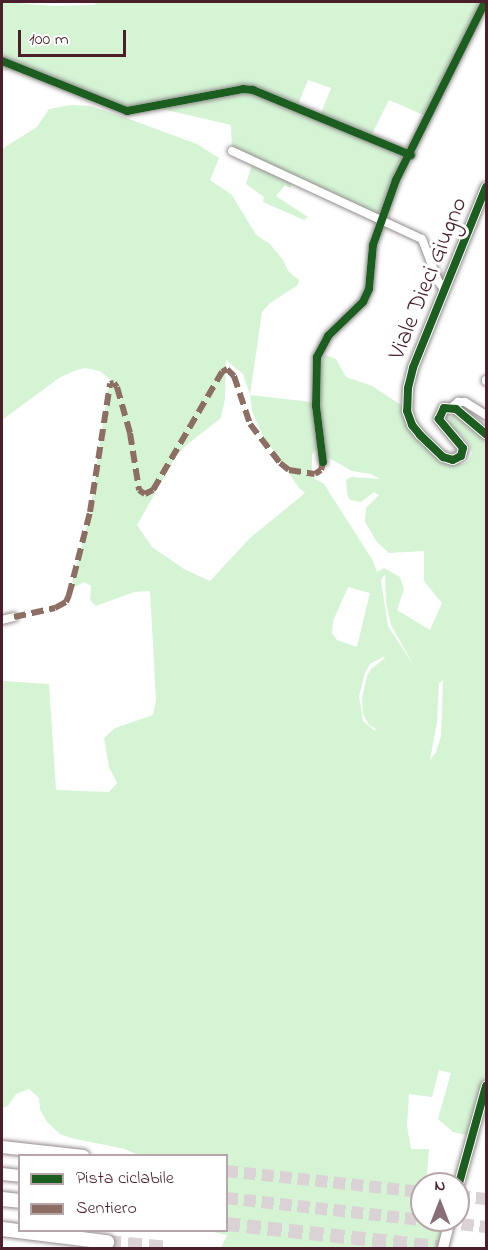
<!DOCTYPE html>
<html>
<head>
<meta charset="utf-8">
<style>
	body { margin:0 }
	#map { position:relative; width:488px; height:1250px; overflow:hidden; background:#fff; font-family:"Indie Flower",sans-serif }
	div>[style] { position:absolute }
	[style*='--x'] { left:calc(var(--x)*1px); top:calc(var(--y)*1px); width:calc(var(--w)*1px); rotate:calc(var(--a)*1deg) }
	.green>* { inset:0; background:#d4f4d4 }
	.trunk-tunnel>* { height:12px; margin-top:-6px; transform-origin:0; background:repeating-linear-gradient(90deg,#dbd2d5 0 12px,transparent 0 18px) }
	.motorway-tunnel>* { height:14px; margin-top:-7px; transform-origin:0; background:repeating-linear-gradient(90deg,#dbd2d5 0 14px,transparent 0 21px) }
	.roads { filter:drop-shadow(0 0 2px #948c8e) drop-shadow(0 0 2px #948c8e) }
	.minor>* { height:8px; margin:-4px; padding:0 4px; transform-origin:4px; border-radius:4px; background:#fff }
	.secondary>* { height:10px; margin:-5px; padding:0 5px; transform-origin:5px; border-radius:5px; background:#fff }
	.trunk>* { height:12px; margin:-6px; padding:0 6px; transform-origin:6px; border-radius:6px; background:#fff }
	.motorway>* { height:14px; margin:-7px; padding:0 7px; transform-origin:7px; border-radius:7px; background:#fff }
	.quiet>* { height:6px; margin-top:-3px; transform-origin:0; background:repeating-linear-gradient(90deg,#8d6e63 0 12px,transparent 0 18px) }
	.cycleway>* { height:8px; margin:-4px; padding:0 4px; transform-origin:4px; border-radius:4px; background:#1b5e20 }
	span { translate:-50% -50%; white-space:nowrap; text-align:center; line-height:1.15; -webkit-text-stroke:6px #fff; paint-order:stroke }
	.street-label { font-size:24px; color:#4a1f2b }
	.frame { position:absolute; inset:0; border:3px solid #4a1f2b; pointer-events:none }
	.legend { position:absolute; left:18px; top:1154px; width:210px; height:78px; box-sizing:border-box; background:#fff; border:2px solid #b7a5aa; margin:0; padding:8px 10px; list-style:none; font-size:18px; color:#4a1f2b }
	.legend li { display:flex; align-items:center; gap:12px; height:30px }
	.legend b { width:30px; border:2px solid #b7a5aa }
	.north { position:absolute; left:410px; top:1172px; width:60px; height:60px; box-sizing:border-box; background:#fff; border:2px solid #b7a5aa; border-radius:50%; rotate:0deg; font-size:16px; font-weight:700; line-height:24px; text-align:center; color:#4a1f2b }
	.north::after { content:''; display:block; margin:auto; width:21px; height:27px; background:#896d75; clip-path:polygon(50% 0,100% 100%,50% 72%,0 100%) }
	.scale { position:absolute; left:18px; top:30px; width:108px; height:27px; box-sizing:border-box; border:3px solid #4a1f2b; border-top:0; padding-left:8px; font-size:18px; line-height:21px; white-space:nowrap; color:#4a1f2b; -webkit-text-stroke:4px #fff; paint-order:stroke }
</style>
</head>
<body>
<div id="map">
	<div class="green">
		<i style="clip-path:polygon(evenodd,2px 2px,55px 6px,95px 5px,96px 2px,480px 2px,483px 4px,428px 117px,389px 100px,370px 138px,411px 155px,382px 219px,232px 151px,231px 125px,158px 108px,126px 109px,37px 76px,9px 70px,2px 71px,2px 2px,308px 80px,331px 88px,320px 116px,297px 107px,308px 80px)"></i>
		<i style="clip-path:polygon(evenodd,71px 105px,90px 106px,118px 115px,197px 144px,219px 158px,210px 180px,232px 195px,256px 235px,270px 244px,283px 260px,289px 272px,299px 280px,298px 285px,270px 303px,262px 312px,250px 395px,312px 402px,313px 418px,320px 410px,321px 366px,325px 355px,336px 359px,346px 377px,372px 386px,401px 405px,443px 457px,462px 464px,468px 461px,472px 453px,469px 444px,462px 435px,451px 428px,449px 418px,456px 414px,486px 434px,486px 1075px,471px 1136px,453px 1132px,438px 1119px,451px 1073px,439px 1070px,432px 1097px,409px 1094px,407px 1126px,411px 1149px,429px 1149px,426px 1184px,422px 1184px,421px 1212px,422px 1220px,444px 1227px,438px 1248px,221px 1248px,227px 1235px,209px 1231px,226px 1230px,226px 1156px,138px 1155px,125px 1149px,71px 1138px,60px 1134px,47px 1122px,40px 1109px,39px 1098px,29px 1089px,16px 1094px,8px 1106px,2px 1108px,2px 681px,49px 684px,56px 790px,109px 792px,117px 783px,109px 767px,104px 738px,115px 728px,153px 715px,156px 700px,150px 591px,134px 592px,96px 606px,90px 600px,91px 586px,84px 582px,75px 587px,69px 595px,90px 512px,108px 388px,113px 382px,100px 371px,85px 368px,74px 371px,59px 378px,2px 420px,2px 149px,37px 127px,49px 109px,71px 105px,226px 360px,243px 374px,250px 395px,252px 411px,262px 434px,299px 488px,305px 493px,250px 538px,210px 581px,184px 569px,152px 547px,137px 525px,175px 458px,184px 447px,221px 418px,225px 399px,226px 360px,71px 105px,315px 450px,352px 471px,371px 474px,380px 479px,351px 477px,346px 480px,347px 494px,350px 500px,361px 502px,374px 492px,379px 495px,366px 508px,365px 522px,377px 542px,389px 553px,424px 551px,424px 581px,442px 603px,430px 630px,397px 610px,404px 589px,400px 577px,384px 568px,377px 572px,373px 561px,324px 484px,312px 477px,312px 455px,315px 450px,71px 105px,385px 574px,386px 603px,391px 625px,414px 666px,388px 626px,381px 580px,385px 574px,71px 105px,348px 587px,370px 593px,357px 647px,337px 640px,332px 633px,333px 621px,348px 587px,71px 105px,383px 657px,385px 658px,371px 669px,367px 676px,362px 698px,363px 714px,369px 725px,376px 729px,375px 731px,363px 721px,359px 696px,365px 673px,370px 664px,383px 657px,71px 105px,443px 680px,441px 736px,436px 752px,430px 760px,437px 722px,439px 683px,443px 680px)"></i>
		<i style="clip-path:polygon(252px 164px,293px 183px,290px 188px,285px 185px,276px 196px,308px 217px,304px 220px,263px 202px,264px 197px,246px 184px)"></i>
	</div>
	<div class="trunk-tunnel">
		<i style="--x:226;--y:1171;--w:197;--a:6.1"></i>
		<i style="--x:458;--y:1196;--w:28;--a:6"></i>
		<i style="--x:226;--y:1198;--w:197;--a:6.4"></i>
		<i style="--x:426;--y:1220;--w:60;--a:6.7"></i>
	</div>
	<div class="motorway-tunnel">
		<i style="--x:226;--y:1224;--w:222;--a:6.2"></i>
		<i style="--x:107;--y:1242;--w:62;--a:5.5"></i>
	</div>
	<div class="roads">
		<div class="minor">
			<i style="--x:2;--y:61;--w:135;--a:21.8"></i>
			<i style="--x:127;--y:111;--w:118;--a:-10.7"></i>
			<i style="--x:243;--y:89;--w:10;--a:6"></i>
			<i style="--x:253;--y:90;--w:171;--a:22.4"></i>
			<i style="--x:232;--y:151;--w:209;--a:24.9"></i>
			<i style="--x:422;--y:239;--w:45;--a:69.1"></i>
			<i style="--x:438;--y:281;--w:10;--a:53"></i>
			<i style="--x:486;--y:380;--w:1;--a:90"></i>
			<i style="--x:452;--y:407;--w:8;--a:-40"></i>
			<i style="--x:458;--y:402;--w:7;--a:0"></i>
			<i style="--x:465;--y:402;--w:25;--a:32"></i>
			<i style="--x:323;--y:462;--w:56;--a:-97.1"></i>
			<i style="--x:316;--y:406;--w:49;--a:-88.8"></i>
			<i style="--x:317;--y:357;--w:24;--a:-62"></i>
			<i style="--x:328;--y:336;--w:49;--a:-44.2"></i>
			<i style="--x:363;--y:302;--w:14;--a:-65"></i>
			<i style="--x:369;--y:289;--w:44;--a:-84.8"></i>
			<i style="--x:373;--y:245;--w:69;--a:-70.5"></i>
			<i style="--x:396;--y:180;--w:199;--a:-63.4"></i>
			<i style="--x:2;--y:620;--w:12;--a:-14"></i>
		</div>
		<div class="secondary">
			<i style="--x:486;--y:187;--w:195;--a:112"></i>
			<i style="--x:413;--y:368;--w:21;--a:104"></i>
			<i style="--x:408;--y:388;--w:23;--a:92"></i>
			<i style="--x:407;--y:411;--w:15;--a:70"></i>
			<i style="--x:412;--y:425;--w:13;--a:51"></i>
			<i style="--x:420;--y:435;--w:32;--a:44"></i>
			<i style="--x:443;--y:457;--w:10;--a:17"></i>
			<i style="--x:453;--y:460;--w:9;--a:-27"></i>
			<i style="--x:461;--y:456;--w:8;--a:-76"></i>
			<i style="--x:463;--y:448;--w:38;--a:-130"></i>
			<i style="--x:439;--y:419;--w:12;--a:-66"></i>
			<i style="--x:444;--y:408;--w:12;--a:5"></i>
			<i style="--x:456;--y:409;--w:39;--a:40"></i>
			<i style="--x:458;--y:1187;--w:105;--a:-74.5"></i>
			<i style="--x:443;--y:1248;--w:29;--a:-76"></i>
		</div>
		<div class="trunk">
			<i style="--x:2;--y:1147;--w:82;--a:6.3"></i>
			<i style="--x:2;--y:1174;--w:18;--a:6"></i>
		</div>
		<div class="motorway">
			<i style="--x:2;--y:1199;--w:18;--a:6"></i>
			<i style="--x:2;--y:1229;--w:106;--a:7.1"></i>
		</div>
	</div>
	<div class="quiet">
		<i style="--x:14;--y:617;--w:42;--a:-12.4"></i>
		<i style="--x:55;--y:608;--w:13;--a:-29"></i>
		<i style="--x:66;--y:602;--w:8;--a:-67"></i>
		<i style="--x:69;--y:595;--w:86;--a:-75.8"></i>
		<i style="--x:90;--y:512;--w:130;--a:-81.1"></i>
		<i style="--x:110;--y:384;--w:4;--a:-14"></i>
		<i style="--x:114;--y:383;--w:5;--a:53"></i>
		<i style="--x:117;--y:387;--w:48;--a:74.2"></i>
		<i style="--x:130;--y:433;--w:58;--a:81"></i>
		<i style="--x:139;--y:490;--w:7;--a:34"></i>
		<i style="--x:145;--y:494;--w:9;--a:-27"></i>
		<i style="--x:153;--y:490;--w:137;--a:-59.7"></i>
		<i style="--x:222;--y:372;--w:6;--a:-31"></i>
		<i style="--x:227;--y:369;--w:10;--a:45"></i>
		<i style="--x:234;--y:376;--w:51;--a:71.6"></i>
		<i style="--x:250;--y:424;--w:49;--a:52.4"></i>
		<i style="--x:280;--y:463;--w:11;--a:38"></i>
		<i style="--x:289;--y:470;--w:26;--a:9"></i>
		<i style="--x:315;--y:474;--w:7;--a:-34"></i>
		<i style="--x:321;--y:470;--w:8;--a:-76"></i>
	</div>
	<div class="cycleway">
		<i style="--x:2;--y:61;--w:135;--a:21.8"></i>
		<i style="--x:127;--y:111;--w:118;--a:-10.7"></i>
		<i style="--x:243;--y:89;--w:10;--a:6"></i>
		<i style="--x:253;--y:90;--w:171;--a:22.4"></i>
		<i style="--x:486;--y:187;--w:195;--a:112"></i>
		<i style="--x:413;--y:368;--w:21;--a:104"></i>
		<i style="--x:408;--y:388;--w:23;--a:92"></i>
		<i style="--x:407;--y:411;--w:15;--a:70"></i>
		<i style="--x:412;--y:425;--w:13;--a:51"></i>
		<i style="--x:420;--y:435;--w:32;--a:44"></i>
		<i style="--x:443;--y:457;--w:10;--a:17"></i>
		<i style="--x:453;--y:460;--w:9;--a:-27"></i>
		<i style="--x:461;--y:456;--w:8;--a:-76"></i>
		<i style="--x:463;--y:448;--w:38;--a:-130"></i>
		<i style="--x:439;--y:419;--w:12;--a:-66"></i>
		<i style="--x:444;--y:408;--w:12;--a:5"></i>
		<i style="--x:456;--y:409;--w:39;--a:40"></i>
		<i style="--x:323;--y:462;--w:56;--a:-97.1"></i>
		<i style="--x:316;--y:406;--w:49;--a:-88.8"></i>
		<i style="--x:317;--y:357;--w:24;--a:-62"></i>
		<i style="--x:328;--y:336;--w:49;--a:-44.2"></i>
		<i style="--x:363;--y:302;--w:14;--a:-65"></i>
		<i style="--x:369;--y:289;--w:44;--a:-84.8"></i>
		<i style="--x:373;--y:245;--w:69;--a:-70.5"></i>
		<i style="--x:396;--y:180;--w:199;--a:-63.4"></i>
		<i style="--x:458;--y:1187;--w:105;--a:-74.5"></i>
	</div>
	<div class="street-label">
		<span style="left:429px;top:279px;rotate:-68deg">Viale Dieci Giugno</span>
	</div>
	<div class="frame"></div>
	<ul class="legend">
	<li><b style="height:8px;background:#1b5e20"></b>Pista ciclabile</li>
	<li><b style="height:8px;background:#8d6e63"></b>Sentiero</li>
	</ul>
	<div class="north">N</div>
	<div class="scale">100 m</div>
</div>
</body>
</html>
